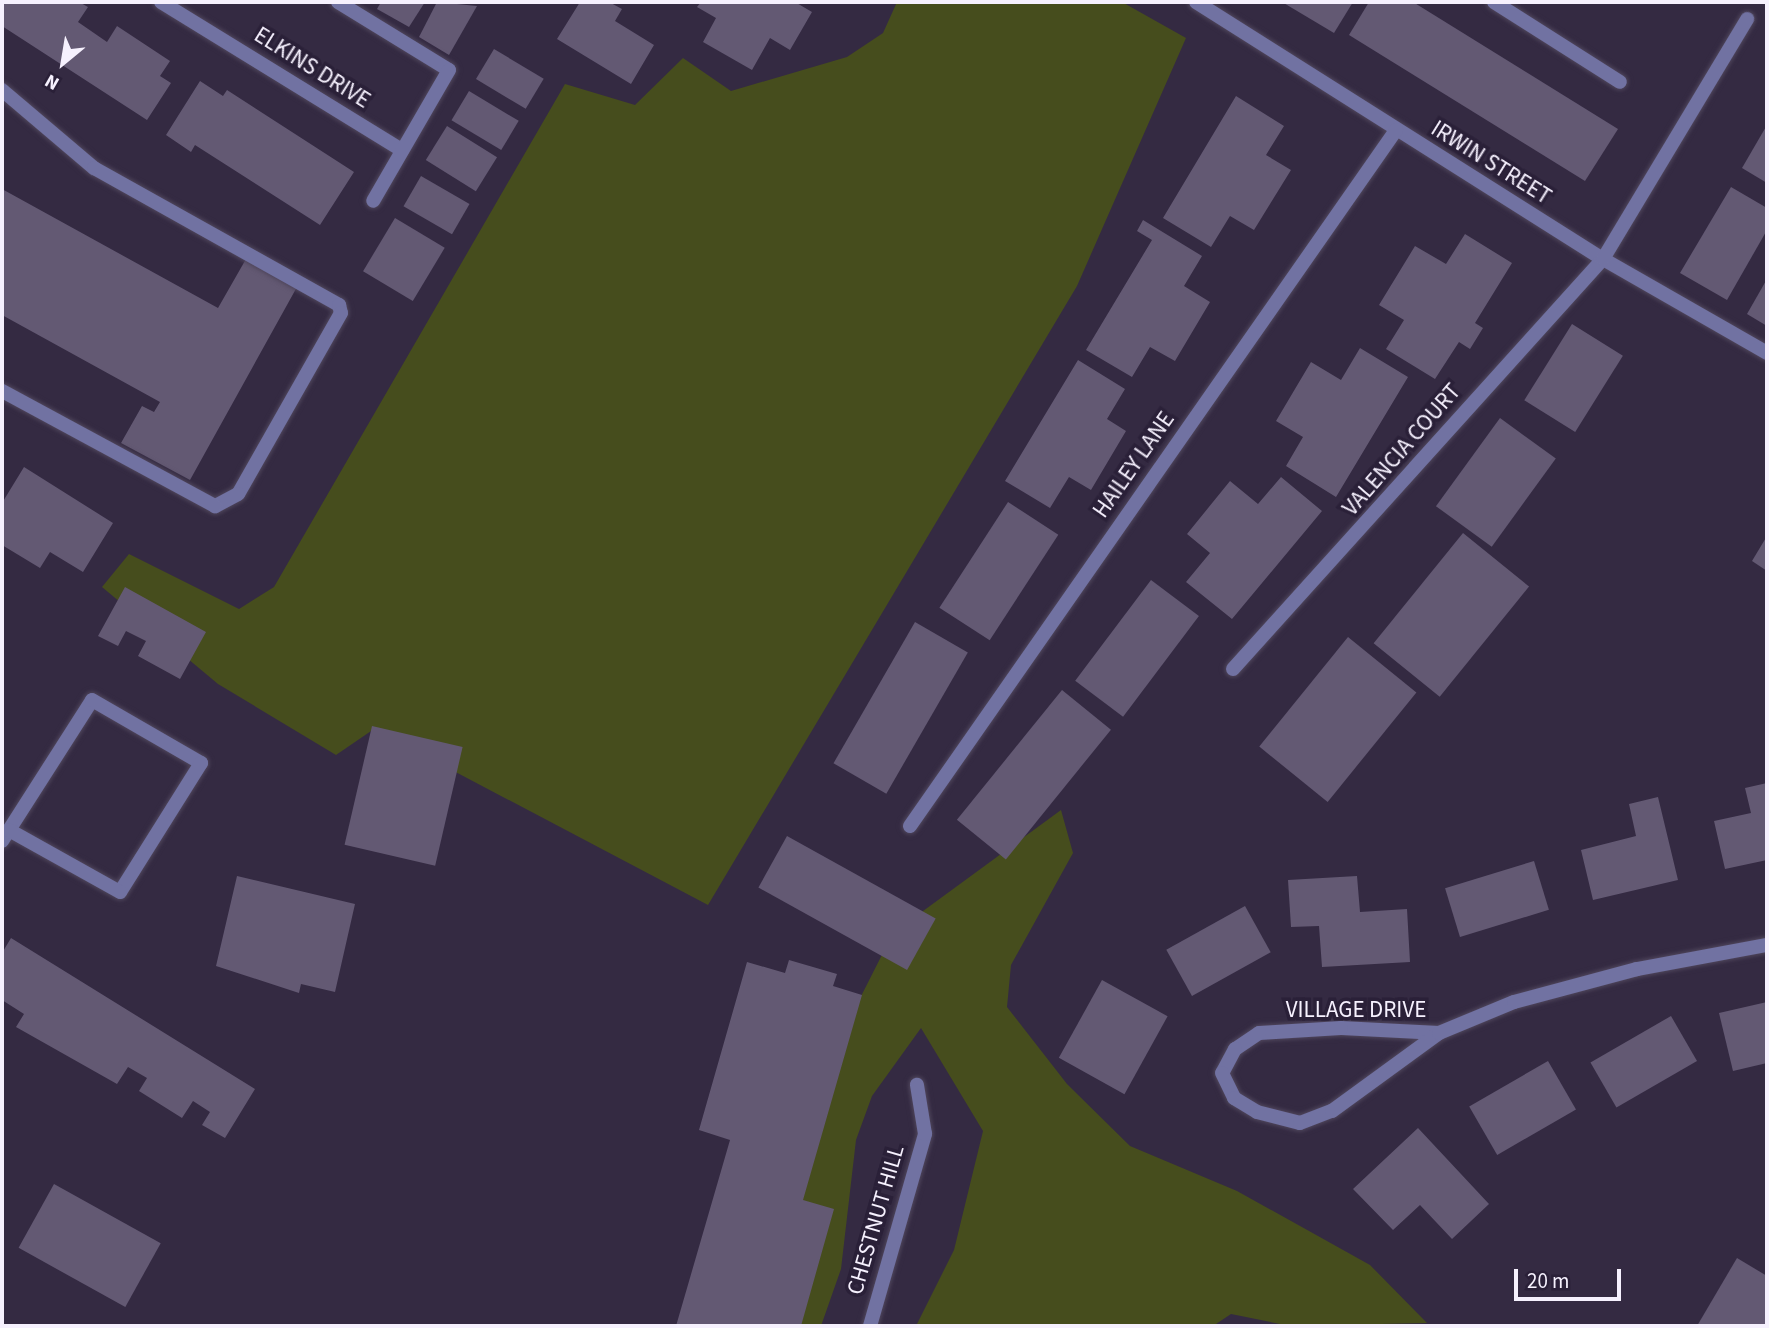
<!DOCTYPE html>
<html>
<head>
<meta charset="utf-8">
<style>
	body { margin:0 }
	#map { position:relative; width:1769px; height:1328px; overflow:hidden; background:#342a42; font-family:"Source Sans 3",sans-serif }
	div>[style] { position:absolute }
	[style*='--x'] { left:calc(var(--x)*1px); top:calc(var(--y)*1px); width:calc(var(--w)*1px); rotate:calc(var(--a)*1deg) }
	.green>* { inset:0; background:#464d1d }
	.building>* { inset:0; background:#635973; transform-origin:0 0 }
	.roads { filter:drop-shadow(0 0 2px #4f465c) drop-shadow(0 0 2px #4f465c) }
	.lane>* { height:14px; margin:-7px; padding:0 7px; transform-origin:7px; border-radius:7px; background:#7172a2 }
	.street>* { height:14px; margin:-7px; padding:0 7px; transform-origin:7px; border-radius:7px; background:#7172a2 }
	span { translate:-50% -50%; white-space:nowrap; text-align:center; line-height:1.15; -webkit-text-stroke:7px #2a2038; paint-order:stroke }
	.street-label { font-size:23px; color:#f6f1fe }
	.frame { position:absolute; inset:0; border:4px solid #f6f1fe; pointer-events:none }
	.north { position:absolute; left:28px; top:28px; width:70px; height:70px; -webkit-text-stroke:5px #2a2038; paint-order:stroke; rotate:210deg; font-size:19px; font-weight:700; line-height:28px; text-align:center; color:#f6f1fe }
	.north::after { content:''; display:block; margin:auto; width:24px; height:32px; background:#f6f1fe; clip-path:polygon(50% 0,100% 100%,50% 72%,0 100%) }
	.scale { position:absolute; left:1514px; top:1269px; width:107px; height:32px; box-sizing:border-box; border:4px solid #f6f1fe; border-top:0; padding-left:9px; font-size:21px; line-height:24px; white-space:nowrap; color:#f6f1fe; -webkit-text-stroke:5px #2a2038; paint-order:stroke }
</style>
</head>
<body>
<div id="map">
	<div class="green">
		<i style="clip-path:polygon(897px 2px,1122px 2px,1186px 38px,1077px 286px,708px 905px,374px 729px,336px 755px,218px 684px,102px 587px,129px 554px,239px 609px,274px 587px,565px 84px,635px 105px,683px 58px,731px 91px,847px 57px,883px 33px)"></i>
		<i style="clip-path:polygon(1061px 810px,1073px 853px,1011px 965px,1007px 1007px,1067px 1084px,1130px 1146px,1237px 1191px,1370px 1265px,1427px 1323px,1290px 1326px,1231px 1314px,1213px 1326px,916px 1326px,954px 1250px,983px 1131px,921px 1028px,872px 1096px,856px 1140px,841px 1269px,821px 1326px,782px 1323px,792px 1236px,849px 1020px,893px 933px)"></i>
	</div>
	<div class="building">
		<i style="clip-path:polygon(2px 2px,79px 2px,88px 7px,78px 22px,107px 42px,117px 26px,170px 61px,160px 76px,171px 83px,147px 120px,2px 26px)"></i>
		<i style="clip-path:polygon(381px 2px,425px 2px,409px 27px,377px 9px)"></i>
		<i style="clip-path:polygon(437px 2px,477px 6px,449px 55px,419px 37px)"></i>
		<i style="clip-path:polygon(580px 2px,609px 2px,622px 9px,615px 21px,654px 45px,631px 84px,557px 39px)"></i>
		<i style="clip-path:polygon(701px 2px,795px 2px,812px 12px,790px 50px,770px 38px,752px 70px,703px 42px,716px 18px,697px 7px)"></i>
		<i style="clip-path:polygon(1282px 2px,1353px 2px,1334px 33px)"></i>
		<i style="clip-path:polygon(1369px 2px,1413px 2px,1618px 129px,1585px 181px,1349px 35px)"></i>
		<i style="left:494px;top:49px;width:58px;height:35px;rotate:31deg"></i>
		<i style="clip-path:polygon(200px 81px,223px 96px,227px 90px,354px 172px,320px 225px,195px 145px,191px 152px,166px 135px)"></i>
		<i style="left:469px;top:91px;width:58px;height:34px;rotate:31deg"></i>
		<i style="clip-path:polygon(1236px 96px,1284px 126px,1266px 155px,1291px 170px,1254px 230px,1230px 216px,1211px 247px,1163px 218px)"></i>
		<i style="clip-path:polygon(1767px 125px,1767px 183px,1742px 168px)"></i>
		<i style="left:447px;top:126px;width:59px;height:40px;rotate:32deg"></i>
		<i style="left:421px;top:176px;width:56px;height:35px;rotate:30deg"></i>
		<i style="clip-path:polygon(1731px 187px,1767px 208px,1767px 230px,1727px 300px,1680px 273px)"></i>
		<i style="clip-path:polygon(2px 189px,218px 308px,246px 259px,297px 287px,190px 480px,121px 443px,142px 406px,154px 412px,160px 402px,2px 315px)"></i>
		<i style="left:395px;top:218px;width:58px;height:62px;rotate:31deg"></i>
		<i style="clip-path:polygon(1143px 220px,1202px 256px,1184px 286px,1210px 302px,1175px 361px,1150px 347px,1132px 377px,1086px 350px,1152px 240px,1137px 231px)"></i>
		<i style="clip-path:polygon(1465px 234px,1512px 263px,1475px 323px,1483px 328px,1470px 349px,1459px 342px,1435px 379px,1386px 349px,1404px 320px,1379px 305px,1415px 246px,1446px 264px)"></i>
		<i style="clip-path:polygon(1767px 279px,1767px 326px,1747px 314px)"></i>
		<i style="left:1572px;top:324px;width:60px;height:90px;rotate:32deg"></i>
		<i style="clip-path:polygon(1360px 348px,1408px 377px,1336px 497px,1286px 466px,1303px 437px,1276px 421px,1311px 362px,1341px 380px)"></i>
		<i style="clip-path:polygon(1078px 360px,1125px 389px,1107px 419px,1126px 431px,1091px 490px,1069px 477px,1050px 508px,1005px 481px)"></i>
		<i style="left:1500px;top:418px;width:69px;height:109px;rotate:36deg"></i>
		<i style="clip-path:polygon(24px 467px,113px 523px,83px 572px,50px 552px,40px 568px,2px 545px,2px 503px)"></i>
		<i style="clip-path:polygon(1281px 477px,1322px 511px,1232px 619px,1186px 582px,1210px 553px,1187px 534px,1230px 481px,1258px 504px)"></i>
		<i style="left:1008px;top:502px;width:60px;height:126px;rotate:33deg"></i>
		<i style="left:1463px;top:533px;width:85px;height:142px;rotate:39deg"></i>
		<i style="clip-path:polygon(1767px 536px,1767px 571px,1752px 561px)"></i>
		<i style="left:1151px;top:580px;width:60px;height:126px;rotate:37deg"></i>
		<i style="clip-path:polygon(125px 587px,206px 632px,180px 679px,138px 656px,146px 641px,126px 631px,118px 646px,98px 636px)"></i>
		<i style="left:915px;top:622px;width:61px;height:163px;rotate:30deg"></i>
		<i style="left:1348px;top:637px;width:88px;height:141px;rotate:39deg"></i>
		<i style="left:1062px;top:690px;width:63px;height:167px;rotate:39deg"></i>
		<i style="left:372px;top:726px;width:93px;height:122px;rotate:13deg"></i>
		<i style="clip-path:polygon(1767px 783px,1767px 860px,1725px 869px,1714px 821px,1751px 813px,1745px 788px)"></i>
		<i style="clip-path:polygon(1658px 797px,1678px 880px,1593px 900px,1581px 850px,1636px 836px,1629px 804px)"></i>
		<i style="left:787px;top:836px;width:170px;height:59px;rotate:29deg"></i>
		<i style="left:1534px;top:861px;width:51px;height:93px;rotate:73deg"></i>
		<i style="clip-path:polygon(237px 876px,355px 904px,335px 992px,301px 984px,299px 993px,216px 966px)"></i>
		<i style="clip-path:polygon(1357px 876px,1360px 912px,1407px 909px,1410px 962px,1322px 967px,1319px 926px,1291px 927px,1288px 880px)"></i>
		<i style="left:1245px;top:906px;width:53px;height:90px;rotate:61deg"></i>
		<i style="clip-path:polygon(11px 938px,255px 1089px,225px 1138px,202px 1125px,210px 1112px,193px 1101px,182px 1118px,139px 1091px,147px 1078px,128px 1067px,117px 1084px,16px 1027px,24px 1014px,2px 1000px,2px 953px)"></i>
		<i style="clip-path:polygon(789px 960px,837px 974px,833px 986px,862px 995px,803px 1200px,834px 1209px,801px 1326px,676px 1326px,730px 1140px,699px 1130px,747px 962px,785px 973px)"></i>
		<i style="left:1102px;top:980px;width:75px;height:89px;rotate:29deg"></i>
		<i style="clip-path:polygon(1767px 1002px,1767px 1063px,1733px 1071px,1719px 1013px)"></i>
		<i style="left:1671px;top:1016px;width:52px;height:93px;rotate:60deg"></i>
		<i style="left:1548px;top:1061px;width:56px;height:91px;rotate:60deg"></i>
		<i style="clip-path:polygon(1418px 1128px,1489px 1204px,1452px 1239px,1420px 1205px,1393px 1230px,1353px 1189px)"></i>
		<i style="left:54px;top:1184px;width:122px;height:73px;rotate:29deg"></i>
		<i style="clip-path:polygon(1737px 1258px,1767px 1276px,1767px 1326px,1697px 1326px)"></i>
	</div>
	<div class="roads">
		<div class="lane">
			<i style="--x:2;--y:90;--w:121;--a:40.3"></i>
			<i style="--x:94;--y:168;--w:281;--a:29.2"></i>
			<i style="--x:339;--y:305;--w:8;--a:76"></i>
			<i style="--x:341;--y:313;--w:208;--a:119.6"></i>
			<i style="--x:238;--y:494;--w:26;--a:152"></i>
			<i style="--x:215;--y:506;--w:242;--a:-151.6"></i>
			<i style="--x:2;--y:841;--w:167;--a:-57.4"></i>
			<i style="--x:92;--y:700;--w:126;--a:30"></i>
			<i style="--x:201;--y:763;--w:152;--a:122.1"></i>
			<i style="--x:120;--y:892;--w:127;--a:-150.8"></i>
		</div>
		<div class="street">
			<i style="--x:161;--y:2;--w:283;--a:31.6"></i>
			<i style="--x:338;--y:2;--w:130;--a:31.5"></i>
			<i style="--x:449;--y:70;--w:151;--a:120.1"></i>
			<i style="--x:1196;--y:2;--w:481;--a:32.3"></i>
			<i style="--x:1603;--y:259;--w:189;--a:29.8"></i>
			<i style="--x:1494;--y:2;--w:149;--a:32.4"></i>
			<i style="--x:1233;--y:669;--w:552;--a:-47.94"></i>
			<i style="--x:1603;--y:259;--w:280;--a:-59"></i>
			<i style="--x:910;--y:826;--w:849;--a:-55.07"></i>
			<i style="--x:1439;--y:1033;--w:98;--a:-177.1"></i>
			<i style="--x:1341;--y:1028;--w:82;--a:176.5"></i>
			<i style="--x:1259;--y:1033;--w:29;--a:146"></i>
			<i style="--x:1235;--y:1049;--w:27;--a:118"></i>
			<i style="--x:1222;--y:1073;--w:28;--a:64"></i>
			<i style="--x:1234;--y:1098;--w:27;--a:31"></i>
			<i style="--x:1257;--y:1112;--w:44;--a:14.3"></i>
			<i style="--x:1300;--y:1123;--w:34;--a:-21"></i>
			<i style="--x:1332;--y:1111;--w:132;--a:-36.1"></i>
			<i style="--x:1439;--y:1033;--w:81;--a:-22.5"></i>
			<i style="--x:1514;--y:1002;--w:127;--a:-15"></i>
			<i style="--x:1637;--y:969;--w:132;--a:-10.5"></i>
			<i style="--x:870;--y:1326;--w:200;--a:-74"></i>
			<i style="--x:925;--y:1134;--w:50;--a:-99.3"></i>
		</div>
	</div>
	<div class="street-label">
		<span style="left:312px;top:68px;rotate:32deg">ELKINS DRIVE</span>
		<span style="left:1491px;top:163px;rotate:32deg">IRWIN STREET</span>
		<span style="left:1402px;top:450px;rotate:-49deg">VALENCIA COURT</span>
		<span style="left:1134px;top:465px;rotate:-55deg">HAILEY LANE</span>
		<span style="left:1356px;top:1010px">VILLAGE DRIVE</span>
		<span style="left:876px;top:1220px;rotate:-74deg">CHESTNUT HILL</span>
	</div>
	<div class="frame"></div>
	<div class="north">N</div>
	<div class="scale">20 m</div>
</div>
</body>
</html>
